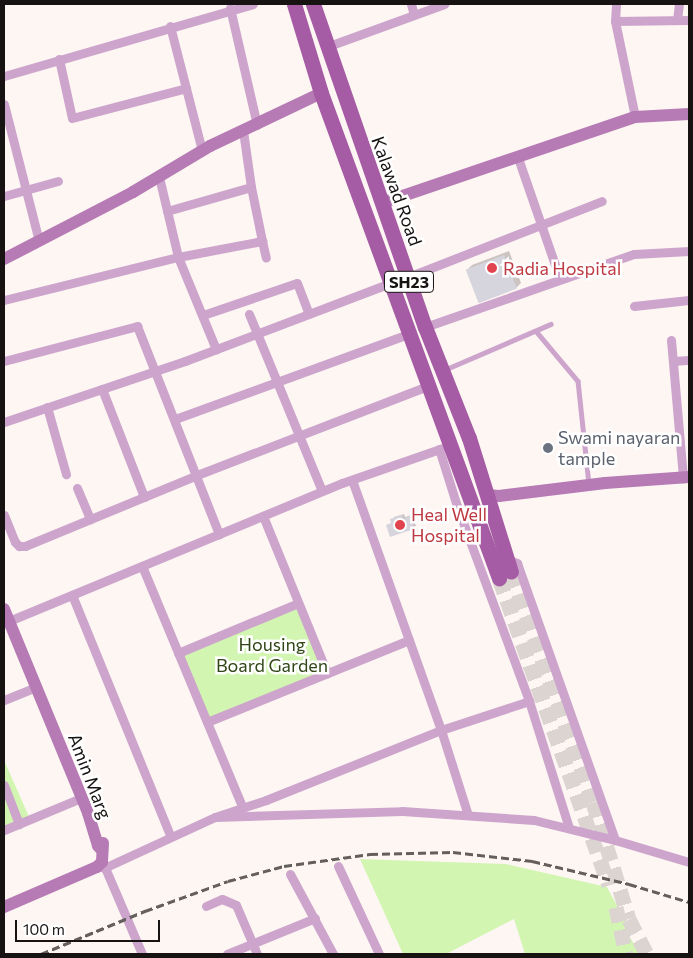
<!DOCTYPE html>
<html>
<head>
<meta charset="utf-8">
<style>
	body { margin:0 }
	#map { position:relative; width:693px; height:958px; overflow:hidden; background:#fef6f3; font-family:Commissioner,sans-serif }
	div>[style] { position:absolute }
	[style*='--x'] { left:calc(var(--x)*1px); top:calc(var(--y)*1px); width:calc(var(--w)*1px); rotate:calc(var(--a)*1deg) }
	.green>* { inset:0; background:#d3f5b2; transform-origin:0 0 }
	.shadow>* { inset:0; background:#0003 }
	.building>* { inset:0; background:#d6d4dd; transform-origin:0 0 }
	.primary-tunnel>* { height:15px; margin-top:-7.5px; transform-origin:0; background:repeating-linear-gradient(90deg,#dbd4d1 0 15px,transparent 0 23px) }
	.lane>* { height:4.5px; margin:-2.25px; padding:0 2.25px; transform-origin:2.25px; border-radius:2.25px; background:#cda5cc }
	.street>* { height:9px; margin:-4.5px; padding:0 4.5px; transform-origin:4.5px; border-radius:4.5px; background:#cda5cc }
	.secondary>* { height:12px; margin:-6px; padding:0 6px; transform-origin:6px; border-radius:6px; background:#b67bb5 }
	.primary>* { height:15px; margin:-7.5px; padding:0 7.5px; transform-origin:7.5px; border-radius:7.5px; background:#a55ca4 }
	.rail>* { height:3px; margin-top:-1.5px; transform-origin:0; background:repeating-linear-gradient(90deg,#645f5d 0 8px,transparent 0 12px) }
	.dots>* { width:14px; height:14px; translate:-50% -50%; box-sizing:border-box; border:2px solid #fff; border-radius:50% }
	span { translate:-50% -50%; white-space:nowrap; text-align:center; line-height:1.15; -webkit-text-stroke:5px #fff; paint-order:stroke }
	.shield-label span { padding:1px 4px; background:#fff; border:1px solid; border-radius:4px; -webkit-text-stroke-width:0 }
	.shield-label { font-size:16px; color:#171312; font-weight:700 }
	.street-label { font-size:18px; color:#171312 }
	.health-label { font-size:18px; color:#be3a42 }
	.left { translate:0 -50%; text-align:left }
	.worship-label { font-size:18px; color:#5b616d }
	.park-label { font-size:18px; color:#304616 }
	.frame { position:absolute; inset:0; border:5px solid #171312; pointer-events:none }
	.scale { position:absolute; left:15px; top:920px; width:145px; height:22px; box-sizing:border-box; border:2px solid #171312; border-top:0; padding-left:6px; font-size:15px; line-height:18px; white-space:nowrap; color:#171312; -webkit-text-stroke:4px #fff; paint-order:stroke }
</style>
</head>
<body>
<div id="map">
	<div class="green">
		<i style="left:298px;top:603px;width:76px;height:130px;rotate:67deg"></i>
		<i style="clip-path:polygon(4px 760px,30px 819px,4px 830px)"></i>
		<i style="clip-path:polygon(360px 859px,506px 864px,607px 887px,628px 926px,628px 934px,640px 954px,525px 954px,514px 919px,446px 954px,403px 954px)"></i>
	</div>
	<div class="shadow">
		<i style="clip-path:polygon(509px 251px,521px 283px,516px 288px,467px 270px,472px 265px)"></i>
		<i style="clip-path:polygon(404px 514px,405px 517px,412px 515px,416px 526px,414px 528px,388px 525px,393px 522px,394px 517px)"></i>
	</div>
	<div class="building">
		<i style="left:504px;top:255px;width:36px;height:41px;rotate:69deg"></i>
		<i style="clip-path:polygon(402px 515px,403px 519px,410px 516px,414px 529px,390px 537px,386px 525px,391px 523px,390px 519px)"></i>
	</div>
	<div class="primary-tunnel">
		<i style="--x:511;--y:572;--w:244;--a:70.4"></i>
		<i style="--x:593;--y:802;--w:122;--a:72.9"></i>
		<i style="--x:629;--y:919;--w:39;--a:63"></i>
		<i style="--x:499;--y:578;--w:326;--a:70.3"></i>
		<i style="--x:616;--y:907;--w:48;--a:78"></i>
	</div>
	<div class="lane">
		<i style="--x:536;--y:331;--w:65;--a:50"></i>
		<i style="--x:578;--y:381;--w:104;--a:83.9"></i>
		<i style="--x:444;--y:370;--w:116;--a:-23.3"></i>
	</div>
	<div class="street">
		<i style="--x:411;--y:4;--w:11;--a:75"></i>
		<i style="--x:616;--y:4;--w:17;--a:93"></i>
		<i style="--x:615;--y:21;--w:98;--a:78.2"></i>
		<i style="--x:230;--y:8;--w:120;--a:77"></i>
		<i style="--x:677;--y:20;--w:16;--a:-83"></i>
		<i style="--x:615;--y:21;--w:74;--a:-0.8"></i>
		<i style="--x:170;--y:26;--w:129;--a:75.6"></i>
		<i style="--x:326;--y:47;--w:126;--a:-20"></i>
		<i style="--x:59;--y:59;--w:60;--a:77.6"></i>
		<i style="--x:72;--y:118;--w:118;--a:-14.7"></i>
		<i style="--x:4;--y:76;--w:259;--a:-16.1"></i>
		<i style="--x:4;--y:104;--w:141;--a:75.7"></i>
		<i style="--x:518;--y:158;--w:128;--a:70.9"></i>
		<i style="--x:159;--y:177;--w:82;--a:76.6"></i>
		<i style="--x:178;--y:257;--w:100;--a:67.6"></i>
		<i style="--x:4;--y:196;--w:56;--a:-15.5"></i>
		<i style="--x:167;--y:211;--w:87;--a:-15.9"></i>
		<i style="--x:262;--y:241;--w:17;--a:77"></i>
		<i style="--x:408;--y:277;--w:208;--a:-21.4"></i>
		<i style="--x:4;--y:300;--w:179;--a:-13.9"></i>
		<i style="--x:178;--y:257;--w:86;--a:-10.8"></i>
		<i style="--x:262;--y:241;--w:55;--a:-101.5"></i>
		<i style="--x:251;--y:187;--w:57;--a:-98.1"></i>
		<i style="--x:634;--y:306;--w:55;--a:-6.2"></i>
		<i style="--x:249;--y:314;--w:191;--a:67.6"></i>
		<i style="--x:203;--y:315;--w:99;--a:-18.8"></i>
		<i style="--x:297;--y:283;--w:33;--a:69"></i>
		<i style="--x:425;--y:327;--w:221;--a:-19.3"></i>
		<i style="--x:634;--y:254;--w:55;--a:-3.1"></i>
		<i style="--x:671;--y:340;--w:139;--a:85"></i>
		<i style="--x:4;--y:361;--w:138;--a:-14.7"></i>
		<i style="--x:137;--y:326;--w:224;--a:68.5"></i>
		<i style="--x:673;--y:361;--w:16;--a:-4"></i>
		<i style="--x:102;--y:389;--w:116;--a:68.7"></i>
		<i style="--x:47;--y:407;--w:70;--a:74.2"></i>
		<i style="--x:175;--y:419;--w:249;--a:-20"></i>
		<i style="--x:4;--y:422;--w:191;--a:-18.6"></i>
		<i style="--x:185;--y:361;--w:219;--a:-20.8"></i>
		<i style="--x:439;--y:449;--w:60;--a:72.5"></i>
		<i style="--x:457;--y:506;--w:208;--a:69.7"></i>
		<i style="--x:529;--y:701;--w:133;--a:72.5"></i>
		<i style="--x:352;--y:480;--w:265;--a:70.4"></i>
		<i style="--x:441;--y:730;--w:89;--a:72.4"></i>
		<i style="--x:77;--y:488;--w:34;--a:67"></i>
		<i style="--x:4;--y:515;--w:29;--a:68"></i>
		<i style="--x:15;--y:542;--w:6;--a:45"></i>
		<i style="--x:19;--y:546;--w:6;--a:0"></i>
		<i style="--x:25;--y:546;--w:186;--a:-22.4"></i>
		<i style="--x:197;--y:475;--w:250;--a:-21.1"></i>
		<i style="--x:263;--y:516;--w:170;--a:67.8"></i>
		<i style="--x:507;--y:559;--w:11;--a:22"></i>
		<i style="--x:517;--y:563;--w:294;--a:70.5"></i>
		<i style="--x:142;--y:566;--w:260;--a:67.4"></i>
		<i style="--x:72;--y:595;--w:261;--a:67.8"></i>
		<i style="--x:4;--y:623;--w:366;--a:-22.5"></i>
		<i style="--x:342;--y:483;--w:115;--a:-19.2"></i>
		<i style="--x:178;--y:653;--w:130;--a:-22.6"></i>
		<i style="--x:4;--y:700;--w:35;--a:-22"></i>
		<i style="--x:207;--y:722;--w:218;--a:-22.1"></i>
		<i style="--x:4;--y:785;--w:42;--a:69"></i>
		<i style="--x:215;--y:817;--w:187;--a:-1.8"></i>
		<i style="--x:402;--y:811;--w:132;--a:3.9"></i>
		<i style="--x:534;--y:820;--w:83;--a:13.9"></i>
		<i style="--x:615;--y:840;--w:77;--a:16.6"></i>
		<i style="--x:4;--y:830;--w:83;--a:-22.6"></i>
		<i style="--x:103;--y:863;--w:99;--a:66.8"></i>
		<i style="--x:338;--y:866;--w:97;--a:65"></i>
		<i style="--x:104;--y:868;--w:122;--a:-24.7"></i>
		<i style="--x:215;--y:817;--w:54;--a:-18.4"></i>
		<i style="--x:266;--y:800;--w:188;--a:-21.8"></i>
		<i style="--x:441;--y:730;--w:93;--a:-18.2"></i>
		<i style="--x:290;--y:874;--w:91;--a:61.7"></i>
		<i style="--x:206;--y:906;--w:17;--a:-24"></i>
		<i style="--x:222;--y:899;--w:15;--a:23"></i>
		<i style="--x:236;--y:905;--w:53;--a:66.8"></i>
		<i style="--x:227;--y:954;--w:95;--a:-22.2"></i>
	</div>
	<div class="secondary">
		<i style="--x:382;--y:203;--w:267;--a:-18.8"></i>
		<i style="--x:635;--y:117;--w:54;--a:-3.2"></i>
		<i style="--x:4;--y:259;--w:145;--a:-27.4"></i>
		<i style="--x:133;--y:192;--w:90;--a:-30.9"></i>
		<i style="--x:210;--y:146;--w:123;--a:-25.5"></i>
		<i style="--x:488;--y:495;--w:11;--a:5"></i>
		<i style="--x:499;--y:496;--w:107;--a:-7"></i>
		<i style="--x:605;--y:483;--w:84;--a:-4.1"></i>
		<i style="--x:4;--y:609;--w:221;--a:67.6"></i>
		<i style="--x:88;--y:813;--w:34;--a:73"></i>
		<i style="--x:98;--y:846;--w:6;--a:45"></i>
		<i style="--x:4;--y:907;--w:101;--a:-23.3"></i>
		<i style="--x:97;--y:867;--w:7;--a:-45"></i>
		<i style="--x:102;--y:862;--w:19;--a:-87"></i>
	</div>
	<div class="primary">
		<i style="--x:294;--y:4;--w:93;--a:73.1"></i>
		<i style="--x:321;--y:93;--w:517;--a:69.85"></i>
		<i style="--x:313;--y:4;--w:342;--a:70.9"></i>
		<i style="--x:425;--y:327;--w:119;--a:68.4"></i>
		<i style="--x:469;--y:438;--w:140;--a:72.6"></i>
	</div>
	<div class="rail">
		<i style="--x:41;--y:954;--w:113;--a:-22.5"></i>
		<i style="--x:145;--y:911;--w:88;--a:-19.9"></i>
		<i style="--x:228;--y:881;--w:58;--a:-15"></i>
		<i style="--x:284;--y:866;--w:87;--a:-7.9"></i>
		<i style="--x:370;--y:854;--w:83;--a:-1.4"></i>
		<i style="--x:453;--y:852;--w:80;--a:6.5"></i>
		<i style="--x:532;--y:861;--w:100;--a:13.3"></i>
		<i style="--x:629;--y:884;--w:63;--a:16.7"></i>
	</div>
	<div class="dots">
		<i style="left:492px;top:268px;background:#e0444e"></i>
		<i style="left:548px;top:448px;background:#6b7280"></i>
		<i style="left:400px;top:525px;background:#e0444e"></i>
	</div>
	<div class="shield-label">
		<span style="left:409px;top:282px">SH23</span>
	</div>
	<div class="street-label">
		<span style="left:397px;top:191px;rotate:70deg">Kalawad Road</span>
		<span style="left:90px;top:776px;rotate:69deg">Amin Marg</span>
	</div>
	<div class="health-label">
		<span class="left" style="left:503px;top:268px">Radia Hospital</span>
		<span class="left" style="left:411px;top:525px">Heal Well<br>Hospital</span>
	</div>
	<div class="worship-label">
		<span class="left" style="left:558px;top:448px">Swami nayaran<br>tample</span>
	</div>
	<div class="park-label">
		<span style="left:272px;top:655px">Housing<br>Board Garden</span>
	</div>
	<div class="frame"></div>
	<div class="scale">100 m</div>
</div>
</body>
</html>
